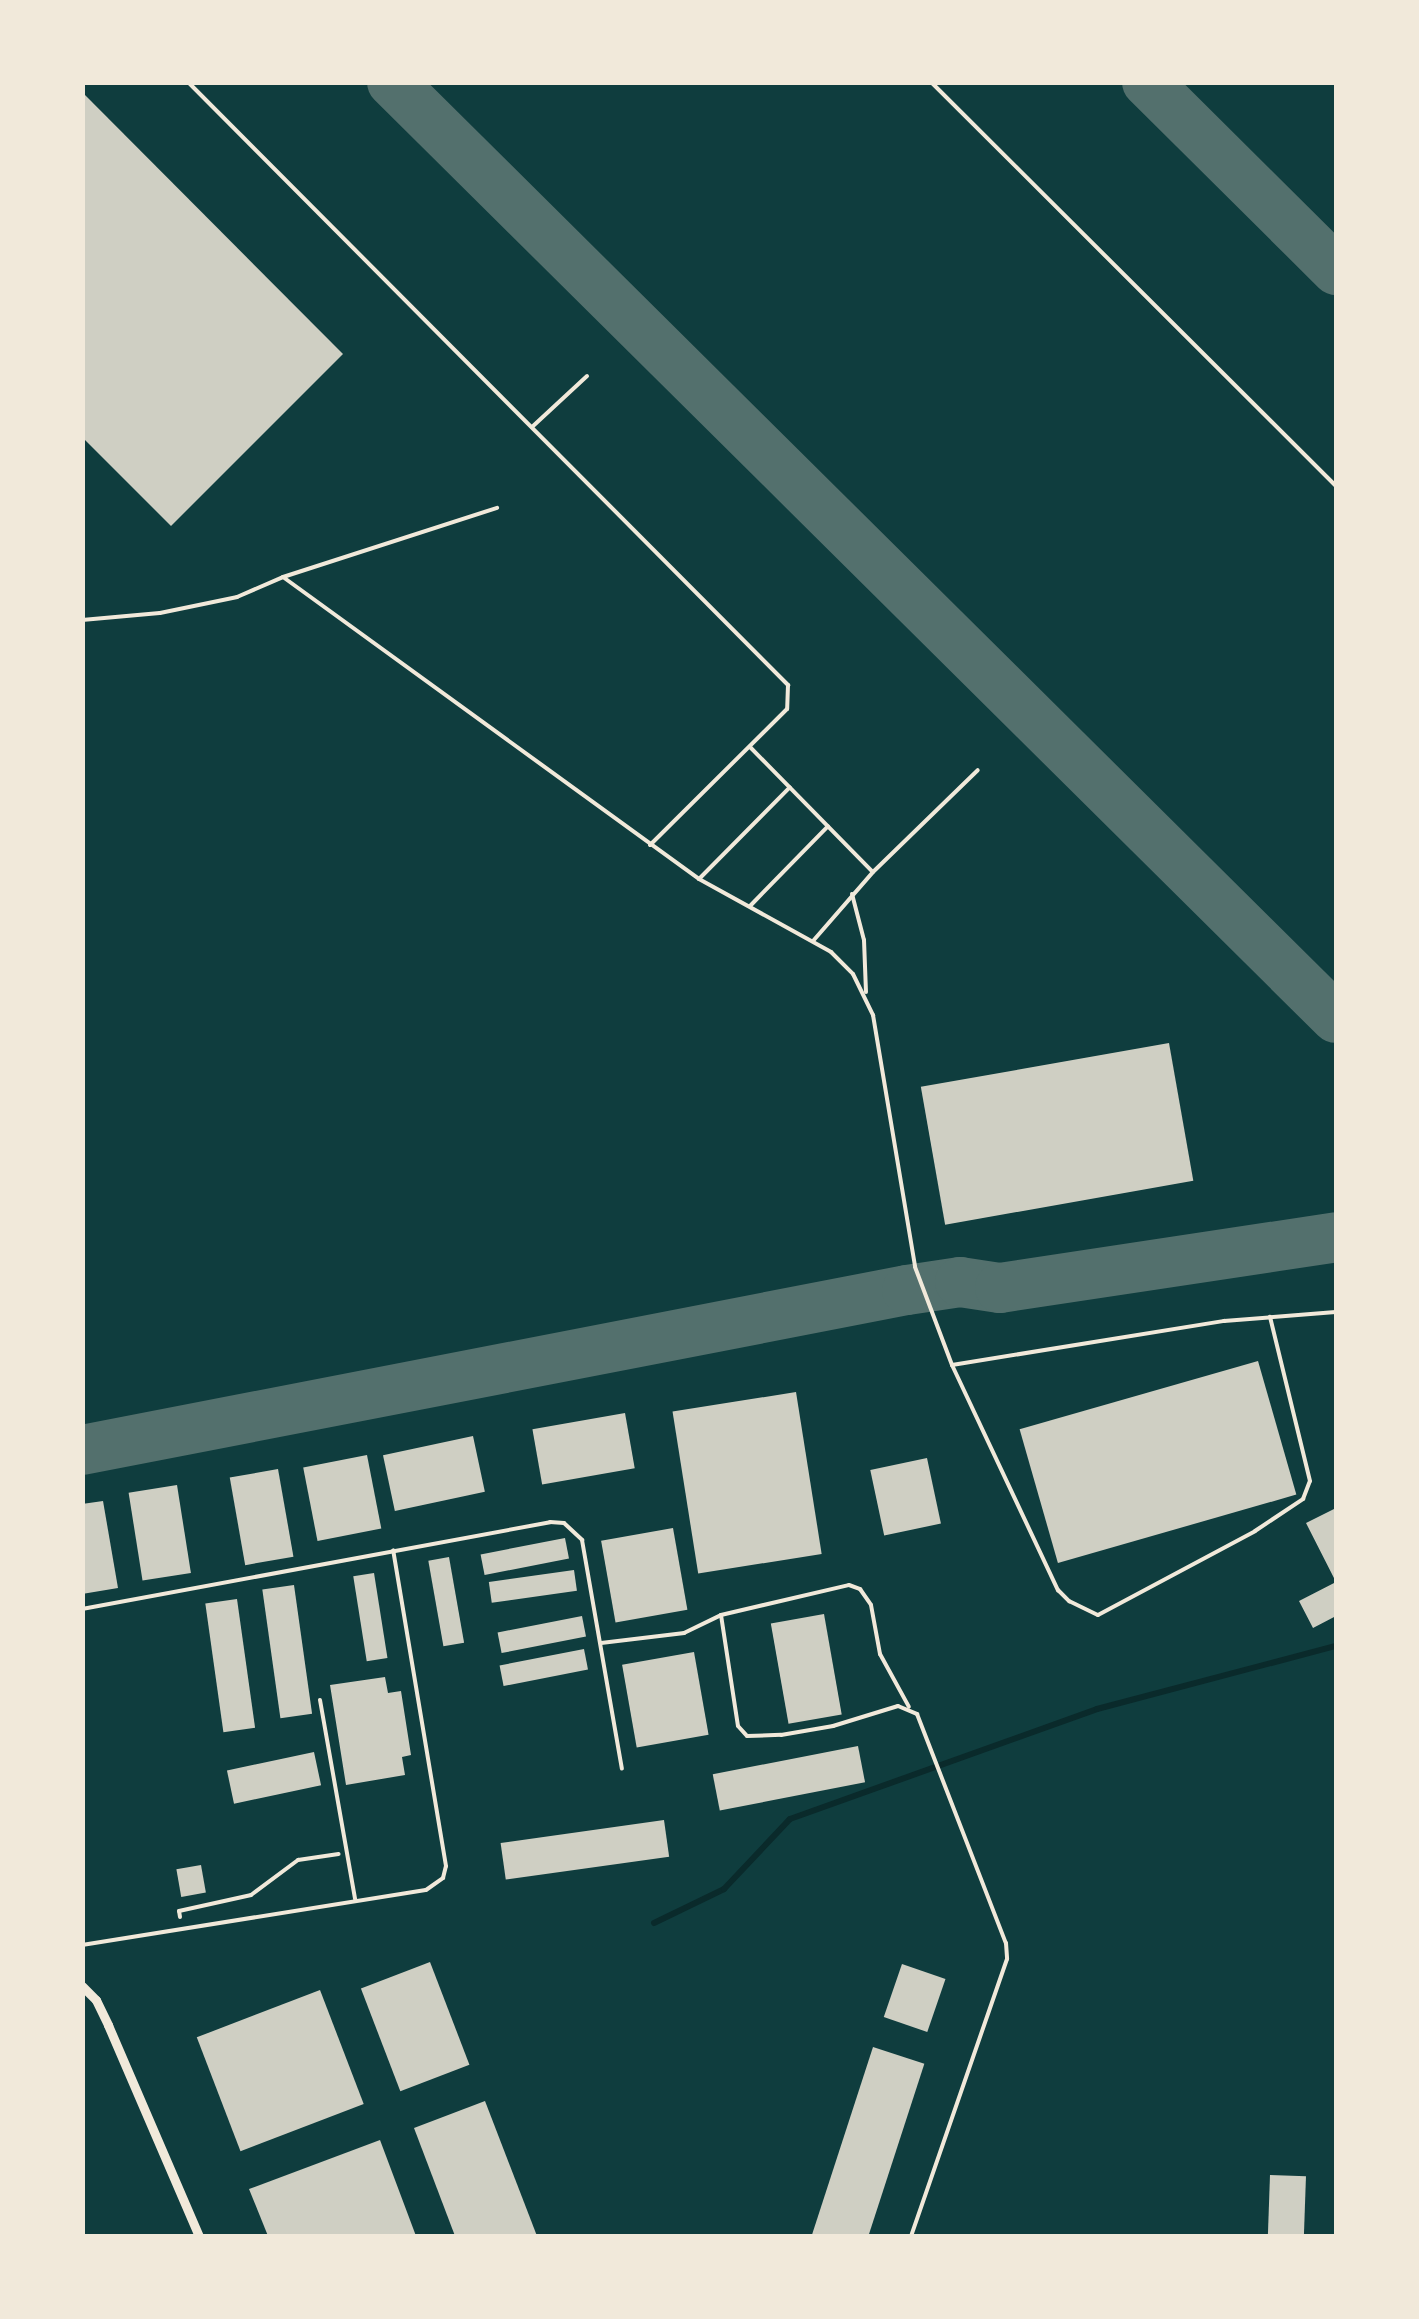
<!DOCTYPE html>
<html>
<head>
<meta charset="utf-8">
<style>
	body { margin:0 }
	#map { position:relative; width:1419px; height:2319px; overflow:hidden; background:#0f3d3e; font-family:Ubuntu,sans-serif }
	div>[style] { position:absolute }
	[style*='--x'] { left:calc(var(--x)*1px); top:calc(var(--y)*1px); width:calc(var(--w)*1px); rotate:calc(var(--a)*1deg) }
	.stream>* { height:6px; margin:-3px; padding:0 3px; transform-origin:3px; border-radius:3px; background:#0a2a2b }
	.taxiway>* { height:50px; margin:-25px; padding:0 25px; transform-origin:25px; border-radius:25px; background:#53706d }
	.building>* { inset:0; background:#cfcfc3; transform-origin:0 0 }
	.path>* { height:4px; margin:-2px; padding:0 2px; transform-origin:2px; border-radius:2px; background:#f1e9da }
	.service>* { height:4px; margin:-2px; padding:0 2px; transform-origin:2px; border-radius:2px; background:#f1e9da }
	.minor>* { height:9px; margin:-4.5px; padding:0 4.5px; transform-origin:4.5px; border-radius:4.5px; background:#f1e9da }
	span { translate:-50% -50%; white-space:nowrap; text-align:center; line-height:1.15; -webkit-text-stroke:9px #f1e9da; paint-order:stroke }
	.frame { position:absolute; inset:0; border:85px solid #f1e9da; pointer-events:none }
</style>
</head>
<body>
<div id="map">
	<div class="stream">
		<i style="--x:654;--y:1923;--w:78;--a:-25.9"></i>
		<i style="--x:724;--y:1889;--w:96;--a:-46.7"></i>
		<i style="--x:790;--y:1819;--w:326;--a:-19.7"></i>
		<i style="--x:1097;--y:1709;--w:247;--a:-14.8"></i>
	</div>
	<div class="taxiway">
		<i style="--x:392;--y:82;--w:1329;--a:44.76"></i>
		<i style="--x:1147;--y:82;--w:267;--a:44.8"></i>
		<i style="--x:82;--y:1450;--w:840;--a:-10.98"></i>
		<i style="--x:907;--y:1290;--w:54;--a:-8.6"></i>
		<i style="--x:960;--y:1282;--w:40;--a:8.5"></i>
		<i style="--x:1000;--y:1288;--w:340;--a:-8.6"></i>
	</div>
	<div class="building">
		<i style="clip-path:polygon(84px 94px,343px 354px,171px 526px,82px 437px)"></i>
		<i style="left:1169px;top:1043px;width:140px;height:252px;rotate:80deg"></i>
		<i style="left:1258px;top:1361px;width:139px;height:248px;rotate:74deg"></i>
		<i style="left:796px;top:1392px;width:164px;height:125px;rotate:81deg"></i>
		<i style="left:625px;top:1413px;width:56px;height:94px;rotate:80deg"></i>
		<i style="left:473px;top:1436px;width:57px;height:92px;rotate:78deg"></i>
		<i style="left:367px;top:1455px;width:75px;height:65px;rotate:79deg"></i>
		<i style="left:927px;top:1458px;width:67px;height:58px;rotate:78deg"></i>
		<i style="left:278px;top:1469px;width:89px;height:49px;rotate:80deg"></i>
		<i style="left:177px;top:1485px;width:89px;height:49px;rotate:81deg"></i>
		<i style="clip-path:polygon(103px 1501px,118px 1588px,82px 1594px,82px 1504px)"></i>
		<i style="clip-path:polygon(1336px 1508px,1336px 1616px,1313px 1628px,1299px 1601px,1336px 1582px,1306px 1523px)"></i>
		<i style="left:673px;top:1528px;width:83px;height:73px;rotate:80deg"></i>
		<i style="left:565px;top:1538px;width:21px;height:86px;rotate:79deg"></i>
		<i style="left:449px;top:1557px;width:87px;height:21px;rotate:80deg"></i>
		<i style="left:574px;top:1570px;width:21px;height:86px;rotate:82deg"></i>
		<i style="left:374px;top:1573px;width:86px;height:21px;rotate:81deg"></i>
		<i style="left:294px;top:1585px;width:130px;height:32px;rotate:82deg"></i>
		<i style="left:237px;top:1599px;width:130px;height:32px;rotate:82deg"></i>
		<i style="left:824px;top:1614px;width:102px;height:54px;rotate:80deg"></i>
		<i style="left:582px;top:1616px;width:21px;height:86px;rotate:79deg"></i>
		<i style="left:584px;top:1649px;width:21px;height:86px;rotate:79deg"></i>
		<i style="left:694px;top:1652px;width:84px;height:73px;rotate:80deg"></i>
		<i style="clip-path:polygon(385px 1677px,388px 1693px,401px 1691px,411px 1755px,402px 1757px,405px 1775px,346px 1785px,330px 1685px)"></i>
		<i style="left:858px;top:1746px;width:37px;height:148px;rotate:79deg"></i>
		<i style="left:314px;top:1752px;width:34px;height:89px;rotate:78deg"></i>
		<i style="left:664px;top:1820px;width:37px;height:165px;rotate:82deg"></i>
		<i style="left:201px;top:1865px;width:28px;height:25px;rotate:80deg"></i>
		<i style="left:430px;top:1962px;width:110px;height:74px;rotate:69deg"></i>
		<i style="left:902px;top:1964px;width:46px;height:56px;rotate:19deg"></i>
		<i style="left:320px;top:1990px;width:122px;height:132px;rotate:69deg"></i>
		<i style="left:873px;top:2047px;width:54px;height:199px;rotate:18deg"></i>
		<i style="clip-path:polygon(485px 2101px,537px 2236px,455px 2236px,414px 2128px)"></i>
		<i style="clip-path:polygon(380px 2140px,416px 2236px,268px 2236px,249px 2189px)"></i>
		<i style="left:1270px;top:2175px;width:36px;height:61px;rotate:2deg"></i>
	</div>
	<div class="path">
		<i style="--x:180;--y:1917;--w:6;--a:-99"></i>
		<i style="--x:179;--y:1911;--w:74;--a:-12.5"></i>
		<i style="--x:251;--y:1895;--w:59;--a:-36.7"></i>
		<i style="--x:298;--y:1860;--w:41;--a:-8.3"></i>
	</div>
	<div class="service">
		<i style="--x:188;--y:82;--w:851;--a:45.14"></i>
		<i style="--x:788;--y:685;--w:24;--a:92"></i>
		<i style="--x:787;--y:709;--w:193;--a:135.2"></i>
		<i style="--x:931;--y:82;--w:572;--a:44.93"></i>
		<i style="--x:532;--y:427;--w:75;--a:-42.8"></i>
		<i style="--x:283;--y:577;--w:514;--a:35.98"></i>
		<i style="--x:699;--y:879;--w:151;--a:28.9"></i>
		<i style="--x:831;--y:952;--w:31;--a:45"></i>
		<i style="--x:853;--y:974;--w:46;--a:64"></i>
		<i style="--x:873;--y:1015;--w:255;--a:80.5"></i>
		<i style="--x:915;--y:1267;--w:105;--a:69.3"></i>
		<i style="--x:952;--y:1365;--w:249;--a:64.8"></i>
		<i style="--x:1058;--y:1590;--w:16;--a:45"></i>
		<i style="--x:1069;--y:1601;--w:32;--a:26"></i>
		<i style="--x:1098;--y:1615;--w:178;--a:-28.1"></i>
		<i style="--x:1255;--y:1531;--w:58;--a:-33.7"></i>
		<i style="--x:1303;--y:1499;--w:19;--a:-69"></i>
		<i style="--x:1310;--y:1481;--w:169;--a:-103.7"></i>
		<i style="--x:82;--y:620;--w:78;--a:-5.1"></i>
		<i style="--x:160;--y:613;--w:79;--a:-11.7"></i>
		<i style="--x:237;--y:597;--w:50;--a:-23.5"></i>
		<i style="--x:283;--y:577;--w:225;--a:-17.9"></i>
		<i style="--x:750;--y:747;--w:175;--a:45.5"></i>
		<i style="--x:699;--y:879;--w:129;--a:-45.3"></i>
		<i style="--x:852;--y:894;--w:48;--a:75.4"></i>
		<i style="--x:864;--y:940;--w:52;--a:87.8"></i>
		<i style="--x:751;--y:905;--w:110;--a:-45.7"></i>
		<i style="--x:813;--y:941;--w:91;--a:-49"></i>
		<i style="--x:873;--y:872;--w:146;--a:-44.2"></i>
		<i style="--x:952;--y:1365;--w:276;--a:-9.2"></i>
		<i style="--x:1224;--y:1321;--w:112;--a:-4.6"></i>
		<i style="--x:82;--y:1609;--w:476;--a:-10.5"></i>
		<i style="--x:550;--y:1522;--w:14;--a:4"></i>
		<i style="--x:564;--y:1523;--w:25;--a:43"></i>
		<i style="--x:582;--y:1540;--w:232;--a:80.1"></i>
		<i style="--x:721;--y:1615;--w:112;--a:81.3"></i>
		<i style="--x:738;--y:1726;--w:13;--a:48"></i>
		<i style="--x:747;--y:1736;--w:34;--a:-2"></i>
		<i style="--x:781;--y:1735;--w:53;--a:-9.8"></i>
		<i style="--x:833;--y:1726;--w:68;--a:-17.1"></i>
		<i style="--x:898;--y:1706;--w:21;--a:23"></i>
		<i style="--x:917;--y:1714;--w:246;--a:68.8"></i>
		<i style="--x:1006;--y:1943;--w:16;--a:86"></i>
		<i style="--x:1007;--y:1959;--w:293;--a:109.1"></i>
		<i style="--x:601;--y:1643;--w:84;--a:-6.9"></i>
		<i style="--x:684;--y:1633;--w:41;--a:-25.9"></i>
		<i style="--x:721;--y:1615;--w:131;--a:-13.2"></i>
		<i style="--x:849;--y:1585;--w:12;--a:20"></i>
		<i style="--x:860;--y:1589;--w:19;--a:55"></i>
		<i style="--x:871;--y:1605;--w:50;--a:79.6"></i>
		<i style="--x:880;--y:1654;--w:60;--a:61.3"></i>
		<i style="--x:320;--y:1700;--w:202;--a:80"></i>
		<i style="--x:82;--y:1945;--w:348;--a:-9.1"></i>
		<i style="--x:426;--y:1890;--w:21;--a:-35"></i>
		<i style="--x:443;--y:1878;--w:12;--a:-76"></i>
		<i style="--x:446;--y:1866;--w:320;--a:-99.5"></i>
	</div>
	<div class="minor">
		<i style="--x:82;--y:1986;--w:20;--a:45"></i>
		<i style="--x:96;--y:2000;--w:28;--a:64"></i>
		<i style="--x:108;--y:2025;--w:230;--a:66.7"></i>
	</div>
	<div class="frame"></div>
</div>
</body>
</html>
